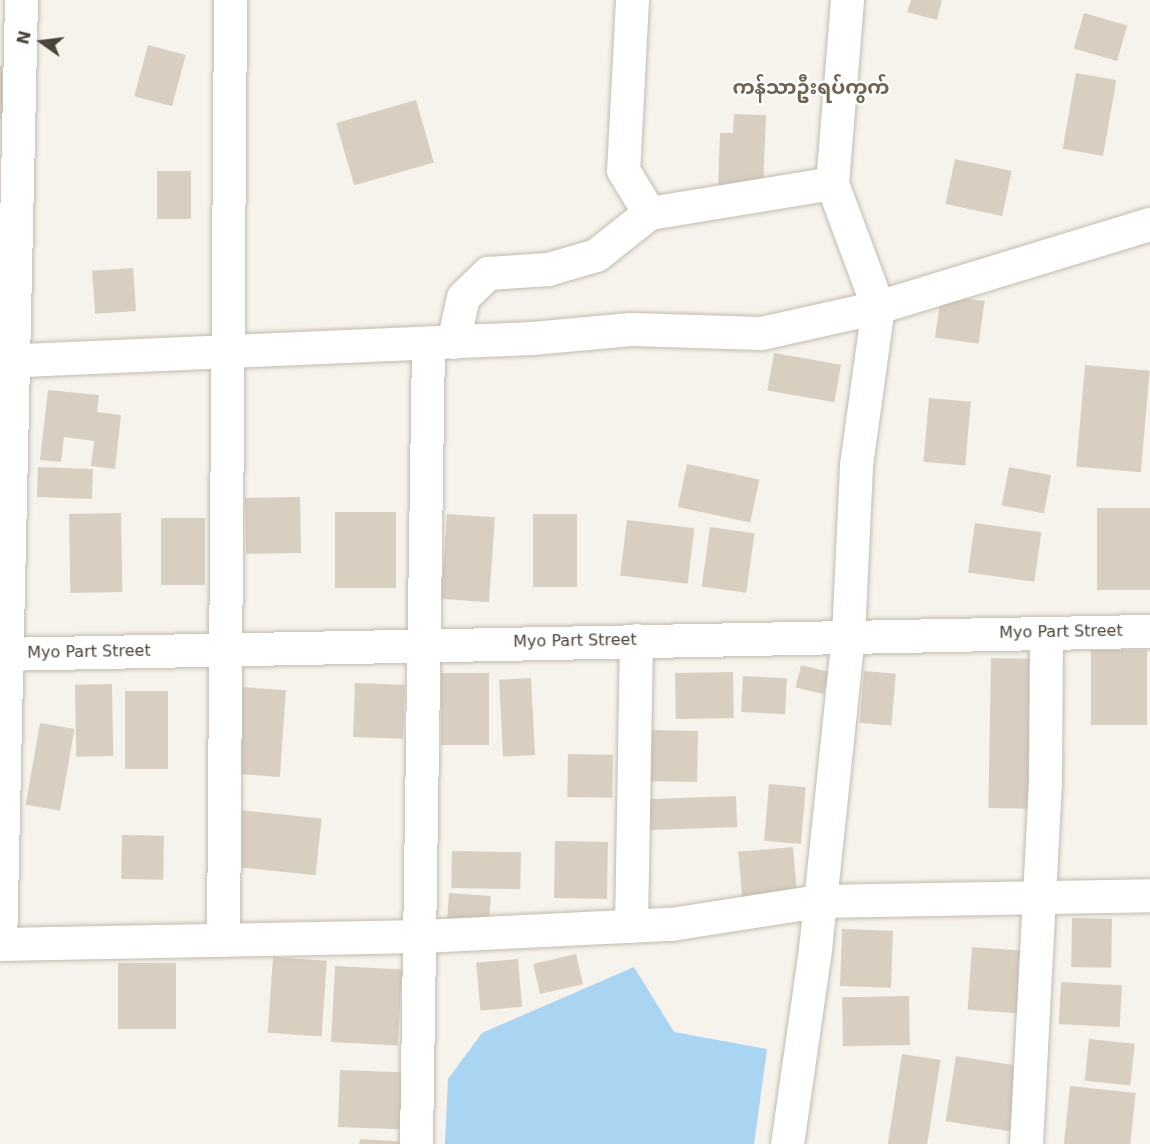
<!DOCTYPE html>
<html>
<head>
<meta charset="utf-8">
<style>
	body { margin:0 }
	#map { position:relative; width:1150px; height:1144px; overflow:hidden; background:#f6f3ec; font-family:"DejaVu Sans","Noto Sans Myanmar",sans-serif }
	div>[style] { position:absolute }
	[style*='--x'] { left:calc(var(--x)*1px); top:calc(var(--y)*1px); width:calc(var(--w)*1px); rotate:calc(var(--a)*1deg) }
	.water>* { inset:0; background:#a9d4f2 }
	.building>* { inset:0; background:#d8cfc1; transform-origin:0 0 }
	.roads { filter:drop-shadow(0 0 2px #c2bbae) drop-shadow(0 0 2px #c2bbae) }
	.minor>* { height:33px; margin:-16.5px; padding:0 16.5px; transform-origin:16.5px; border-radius:16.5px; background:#fff }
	span { translate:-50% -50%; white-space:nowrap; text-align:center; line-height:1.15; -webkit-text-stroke:4.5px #fff; paint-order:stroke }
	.street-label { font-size:16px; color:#4b4439 }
	.quarter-label { font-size:20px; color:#6e6250; font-weight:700 }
	.north { position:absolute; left:12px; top:12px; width:60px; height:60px; -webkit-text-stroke:4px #fff; paint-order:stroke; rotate:284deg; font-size:16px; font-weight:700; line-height:24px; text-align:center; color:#4b4439 }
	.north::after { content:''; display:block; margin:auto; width:21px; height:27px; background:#4b4439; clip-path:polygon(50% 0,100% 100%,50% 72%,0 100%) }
</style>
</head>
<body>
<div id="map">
	<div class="water">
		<i style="clip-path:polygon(634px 967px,674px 1032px,767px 1049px,754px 1144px,445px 1144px,448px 1079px,482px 1033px)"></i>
	</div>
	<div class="building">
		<i style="clip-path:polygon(911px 0,942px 0,937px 20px,907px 12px)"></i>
		<i style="left:1084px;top:13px;width:45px;height:37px;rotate:16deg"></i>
		<i style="left:148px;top:45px;width:39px;height:53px;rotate:15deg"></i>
		<i style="clip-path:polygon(0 66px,10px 67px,8px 120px,0 119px)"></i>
		<i style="left:1076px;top:73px;width:41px;height:77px;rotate:10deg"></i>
		<i style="left:416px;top:100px;width:65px;height:83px;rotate:74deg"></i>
		<i style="clip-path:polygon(734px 114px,766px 115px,763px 187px,718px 185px,720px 133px,733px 133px)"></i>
		<i style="left:955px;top:159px;width:58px;height:46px;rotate:12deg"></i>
		<i style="left:157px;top:171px;width:34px;height:48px"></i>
		<i style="left:133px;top:268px;width:43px;height:41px;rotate:86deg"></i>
		<i style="left:941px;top:295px;width:44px;height:43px;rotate:8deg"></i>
		<i style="left:774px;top:353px;width:68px;height:38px;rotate:10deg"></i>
		<i style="left:1085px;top:365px;width:65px;height:102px;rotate:5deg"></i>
		<i style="clip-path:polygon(48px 390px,99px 395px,97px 412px,121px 415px,115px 469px,91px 466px,94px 441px,64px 437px,61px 462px,40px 460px)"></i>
		<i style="left:929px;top:398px;width:42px;height:64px;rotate:5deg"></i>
		<i style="left:687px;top:464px;width:74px;height:44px;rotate:12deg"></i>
		<i style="left:38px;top:467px;width:55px;height:30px;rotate:2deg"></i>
		<i style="left:1009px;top:467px;width:43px;height:39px;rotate:11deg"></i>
		<i style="left:300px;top:497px;width:56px;height:55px;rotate:89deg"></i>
		<i style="left:1150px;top:508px;width:82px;height:53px;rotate:90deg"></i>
		<i style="left:335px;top:512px;width:61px;height:76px"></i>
		<i style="left:121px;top:513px;width:79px;height:52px;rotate:89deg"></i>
		<i style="left:447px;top:514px;width:48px;height:85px;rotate:4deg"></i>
		<i style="left:533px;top:514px;width:44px;height:73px"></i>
		<i style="left:161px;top:518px;width:44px;height:67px"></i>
		<i style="left:627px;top:520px;width:68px;height:56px;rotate:7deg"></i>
		<i style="left:975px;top:523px;width:67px;height:50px;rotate:8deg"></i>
		<i style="left:710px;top:527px;width:45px;height:60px;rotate:8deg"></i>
		<i style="left:1147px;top:650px;width:75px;height:56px;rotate:90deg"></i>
		<i style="left:991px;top:658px;width:45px;height:150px;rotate:1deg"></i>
		<i style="left:801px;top:665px;width:29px;height:23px;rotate:14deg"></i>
		<i style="left:864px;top:671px;width:32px;height:52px;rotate:5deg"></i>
		<i style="left:733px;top:672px;width:46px;height:58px;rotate:89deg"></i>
		<i style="left:441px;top:673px;width:48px;height:72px"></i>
		<i style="left:743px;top:676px;width:44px;height:36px;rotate:3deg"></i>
		<i style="left:531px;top:678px;width:77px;height:32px;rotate:87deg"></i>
		<i style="left:355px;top:683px;width:50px;height:54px;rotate:2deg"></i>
		<i style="left:112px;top:684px;width:72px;height:37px;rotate:89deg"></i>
		<i style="left:241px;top:687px;width:45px;height:87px;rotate:4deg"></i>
		<i style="left:125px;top:691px;width:43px;height:78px"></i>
		<i style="left:40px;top:723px;width:35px;height:83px;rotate:10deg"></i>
		<i style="left:647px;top:730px;width:51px;height:51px;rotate:1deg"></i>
		<i style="left:568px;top:754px;width:45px;height:43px;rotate:1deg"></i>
		<i style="left:769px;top:784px;width:37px;height:57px;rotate:5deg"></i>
		<i style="left:736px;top:796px;width:31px;height:92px;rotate:88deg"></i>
		<i style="left:240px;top:810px;width:82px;height:57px;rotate:6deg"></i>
		<i style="left:122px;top:835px;width:42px;height:44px;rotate:1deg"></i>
		<i style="left:555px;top:841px;width:53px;height:57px;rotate:1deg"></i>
		<i style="left:793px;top:847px;width:47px;height:55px;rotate:85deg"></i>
		<i style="left:452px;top:851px;width:69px;height:37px;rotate:1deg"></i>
		<i style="left:449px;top:893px;width:42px;height:29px;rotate:4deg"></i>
		<i style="left:1072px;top:918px;width:40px;height:49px;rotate:1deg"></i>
		<i style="left:842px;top:929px;width:51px;height:57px;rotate:2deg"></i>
		<i style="left:972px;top:947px;width:52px;height:63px;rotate:4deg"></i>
		<i style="left:576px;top:954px;width:31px;height:44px;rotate:77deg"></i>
		<i style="left:273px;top:957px;width:54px;height:76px;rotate:4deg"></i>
		<i style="left:518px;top:959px;width:48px;height:42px;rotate:85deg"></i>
		<i style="left:118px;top:963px;width:58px;height:66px"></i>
		<i style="left:335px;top:966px;width:67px;height:76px;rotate:3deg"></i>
		<i style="left:1061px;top:982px;width:61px;height:42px;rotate:3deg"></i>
		<i style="left:909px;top:996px;width:49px;height:67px;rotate:89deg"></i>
		<i style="left:1089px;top:1039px;width:46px;height:42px;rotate:6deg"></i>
		<i style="left:902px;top:1054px;width:39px;height:91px;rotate:9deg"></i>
		<i style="left:956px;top:1056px;width:66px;height:66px;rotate:9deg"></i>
		<i style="left:340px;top:1070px;width:62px;height:57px;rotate:2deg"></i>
		<i style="left:1070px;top:1086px;width:66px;height:58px;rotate:6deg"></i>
		<i style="clip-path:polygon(360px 1139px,410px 1142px,410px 1144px,359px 1144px)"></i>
	</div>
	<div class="roads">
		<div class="minor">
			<i style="--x:21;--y:0;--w:944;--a:91.27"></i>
			<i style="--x:0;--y:944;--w:422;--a:-1.1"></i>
			<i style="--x:422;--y:936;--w:249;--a:-2.8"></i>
			<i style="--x:671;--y:924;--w:149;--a:-8.9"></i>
			<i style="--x:818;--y:901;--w:332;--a:-1"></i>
			<i style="--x:632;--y:0;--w:170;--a:93"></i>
			<i style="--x:623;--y:170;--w:50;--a:58.8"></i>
			<i style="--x:453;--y:342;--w:46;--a:-77.5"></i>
			<i style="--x:463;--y:297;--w:35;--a:-44"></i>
			<i style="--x:488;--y:273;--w:60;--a:-3.8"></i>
			<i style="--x:548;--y:269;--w:50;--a:-16.3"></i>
			<i style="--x:596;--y:255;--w:68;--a:-38.4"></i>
			<i style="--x:649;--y:213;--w:185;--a:-9.3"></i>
			<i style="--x:0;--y:361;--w:532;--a:-2.48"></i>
			<i style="--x:532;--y:338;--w:99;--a:-5.2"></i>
			<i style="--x:631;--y:329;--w:130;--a:1.8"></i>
			<i style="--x:761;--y:333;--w:120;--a:-12.5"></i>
			<i style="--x:878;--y:307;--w:284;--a:-17"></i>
			<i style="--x:0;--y:654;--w:1150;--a:-1.15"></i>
			<i style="--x:631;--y:926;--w:286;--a:-89"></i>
			<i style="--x:223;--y:940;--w:940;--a:-89.57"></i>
			<i style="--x:416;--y:1144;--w:801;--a:-89.14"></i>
			<i style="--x:787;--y:1144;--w:197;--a:-81.8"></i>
			<i style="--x:815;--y:949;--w:315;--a:-84"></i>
			<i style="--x:848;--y:636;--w:171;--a:-87.3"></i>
			<i style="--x:856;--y:465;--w:160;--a:-82.1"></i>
			<i style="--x:878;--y:307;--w:132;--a:-110.4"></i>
			<i style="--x:832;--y:183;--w:184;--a:-85.3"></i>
			<i style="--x:1026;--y:1144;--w:362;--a:-87"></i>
			<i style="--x:1045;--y:782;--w:149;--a:-89.6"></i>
		</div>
	</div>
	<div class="street-label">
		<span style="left:1061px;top:632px;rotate:-1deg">Myo Part Street</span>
		<span style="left:575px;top:641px;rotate:-1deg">Myo Part Street</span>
		<span style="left:89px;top:652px;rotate:-1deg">Myo Part Street</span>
	</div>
	<div class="quarter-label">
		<span style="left:811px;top:87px">ကန်သာဦးရပ်ကွက်</span>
	</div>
	<div class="north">N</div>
</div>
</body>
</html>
